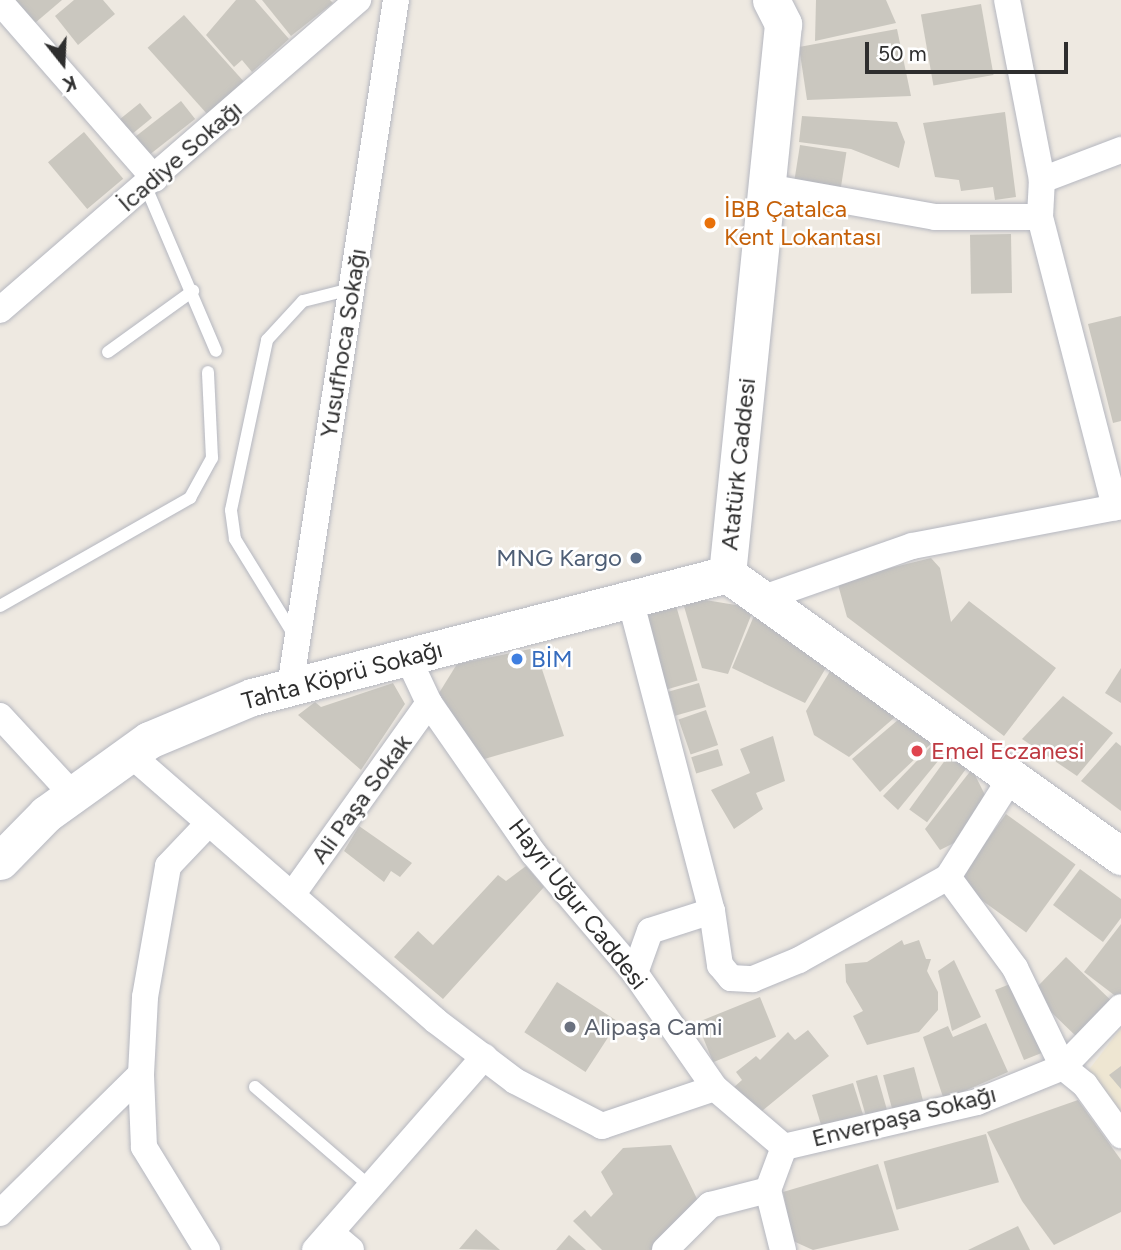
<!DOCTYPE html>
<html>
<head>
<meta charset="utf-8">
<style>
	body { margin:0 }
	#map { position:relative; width:1121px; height:1250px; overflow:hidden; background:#eee9e1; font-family:Figtree,sans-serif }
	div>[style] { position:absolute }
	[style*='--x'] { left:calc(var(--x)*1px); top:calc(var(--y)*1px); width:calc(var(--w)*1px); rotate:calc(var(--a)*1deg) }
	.education>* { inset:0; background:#eee6d2 }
	.building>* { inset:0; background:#cac7bf; transform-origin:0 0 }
	.roads { filter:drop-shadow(0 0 2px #b5b7c0) drop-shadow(0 0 2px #b5b7c0) }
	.lane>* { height:12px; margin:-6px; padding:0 6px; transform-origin:6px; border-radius:6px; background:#fff }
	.street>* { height:26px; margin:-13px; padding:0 13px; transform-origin:13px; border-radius:13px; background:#fff }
	.secondary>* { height:37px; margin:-18.5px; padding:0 18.5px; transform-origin:18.5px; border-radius:18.5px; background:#fff }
	.dots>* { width:19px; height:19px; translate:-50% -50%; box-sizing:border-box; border:4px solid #fff; border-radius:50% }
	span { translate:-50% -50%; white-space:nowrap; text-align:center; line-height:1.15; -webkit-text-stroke:5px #fff; paint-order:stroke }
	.street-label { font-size:24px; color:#2e2e2e }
	.food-label { font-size:24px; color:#c56008 }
	.left { translate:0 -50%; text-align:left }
	.service-label { font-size:24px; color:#4e5e75 }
	.right { translate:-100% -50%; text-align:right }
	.shop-label { font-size:24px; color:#366cbe }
	.health-label { font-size:24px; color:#be3a42 }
	.worship-label { font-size:24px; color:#5b616d }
	.north { position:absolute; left:28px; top:28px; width:70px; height:70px; -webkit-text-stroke:5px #fff; paint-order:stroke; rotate:162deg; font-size:19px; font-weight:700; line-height:28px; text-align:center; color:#2e2e2e }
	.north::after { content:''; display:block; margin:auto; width:24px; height:32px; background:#2e2e2e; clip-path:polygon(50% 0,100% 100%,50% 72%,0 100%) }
	.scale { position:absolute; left:865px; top:42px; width:203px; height:32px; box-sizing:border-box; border:4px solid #2e2e2e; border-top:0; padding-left:9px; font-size:21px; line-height:24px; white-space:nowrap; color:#2e2e2e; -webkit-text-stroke:5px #fff; paint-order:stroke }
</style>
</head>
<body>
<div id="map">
	<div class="education">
		<i style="clip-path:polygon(1121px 1028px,1121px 1114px,1088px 1071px)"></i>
	</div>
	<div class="building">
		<i style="clip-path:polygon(15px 0,62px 0,35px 23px)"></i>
		<i style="clip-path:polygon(74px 0,103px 0,115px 14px,78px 45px,55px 16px)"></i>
		<i style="clip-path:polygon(236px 0,255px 0,289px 39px,252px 72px,242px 60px,234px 67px,206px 35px)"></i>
		<i style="clip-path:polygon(262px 0,330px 0,333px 3px,291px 36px)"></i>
		<i style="clip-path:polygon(816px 0,886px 0,896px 23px,815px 41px)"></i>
		<i style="left:981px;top:4px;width:72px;height:61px;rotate:80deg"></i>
		<i style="left:184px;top:15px;width:89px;height:49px;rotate:48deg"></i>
		<i style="clip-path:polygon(897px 29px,911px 96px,807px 100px,799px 47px)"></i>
		<i style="left:181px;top:101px;width:23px;height:58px;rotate:52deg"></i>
		<i style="left:140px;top:103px;width:19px;height:26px;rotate:51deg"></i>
		<i style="clip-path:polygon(1005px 112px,1016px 197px,995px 200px,993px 187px,961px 191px,959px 180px,935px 177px,923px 123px)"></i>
		<i style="clip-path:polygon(802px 116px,897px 122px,905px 142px,899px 168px,851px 149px,799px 142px)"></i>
		<i style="left:84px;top:132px;width:61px;height:47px;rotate:50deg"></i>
		<i style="left:800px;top:145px;width:47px;height:38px;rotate:9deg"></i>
		<i style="left:1011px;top:234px;width:59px;height:41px;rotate:89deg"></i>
		<i style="clip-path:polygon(1121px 316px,1121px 421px,1113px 423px,1088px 324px)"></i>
		<i style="clip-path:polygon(931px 558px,940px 568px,951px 622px,969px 601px,1056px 668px,1004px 736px,847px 617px,837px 581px)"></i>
		<i style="left:673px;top:595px;width:89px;height:34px;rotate:74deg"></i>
		<i style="clip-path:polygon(681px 596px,754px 608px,728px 674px,702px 668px)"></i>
		<i style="clip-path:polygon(756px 611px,830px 661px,805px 703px,732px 668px)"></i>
		<i style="clip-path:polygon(535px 648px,564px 736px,481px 760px,439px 693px,457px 664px)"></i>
		<i style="clip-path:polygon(835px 663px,902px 711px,849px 757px,814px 735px,806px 711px)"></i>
		<i style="clip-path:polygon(1121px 668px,1121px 703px,1105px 693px)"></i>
		<i style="clip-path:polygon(393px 683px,405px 704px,361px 770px,298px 715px,315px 702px,321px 707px)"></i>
		<i style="left:699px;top:683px;width:25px;height:32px;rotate:74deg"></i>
		<i style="clip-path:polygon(1063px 696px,1113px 733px,1077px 776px,1022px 739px)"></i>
		<i style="left:706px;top:710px;width:37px;height:29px;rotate:71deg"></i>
		<i style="clip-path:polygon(905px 714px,937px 738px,880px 792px,852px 759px)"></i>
		<i style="clip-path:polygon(773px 736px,785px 781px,756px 793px,763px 809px,734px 829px,711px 790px,750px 773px,740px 749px)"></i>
		<i style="clip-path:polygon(937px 740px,947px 750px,898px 810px,883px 796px)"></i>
		<i style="clip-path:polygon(1116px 742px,1121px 746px,1121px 811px,1081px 781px)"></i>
		<i style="left:718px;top:749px;width:17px;height:28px;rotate:73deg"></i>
		<i style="left:951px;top:752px;width:22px;height:71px;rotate:36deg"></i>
		<i style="clip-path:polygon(972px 769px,988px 801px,958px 841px,940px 850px,925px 829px)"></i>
		<i style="left:1006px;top:814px;width:86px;height:84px;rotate:36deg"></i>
		<i style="clip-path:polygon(359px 826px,412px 863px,400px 877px,391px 871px,384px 882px,344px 851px)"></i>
		<i style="clip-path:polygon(526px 866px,544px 887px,443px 999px,394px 957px,418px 931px,433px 945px,498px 875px,506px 881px)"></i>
		<i style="clip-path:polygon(1080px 869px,1121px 899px,1121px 918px,1103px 942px,1053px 905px)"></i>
		<i style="clip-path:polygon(1121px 924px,1121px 994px,1118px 998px,1084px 972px)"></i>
		<i style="clip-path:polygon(902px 940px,904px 945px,919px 940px,926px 959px,931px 959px,927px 971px,938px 992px,938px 1010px,919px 1032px,867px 1045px,853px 1016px,863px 1011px,846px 982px,845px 964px,867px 962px)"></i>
		<i style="left:1066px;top:957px;width:66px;height:50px;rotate:44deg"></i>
		<i style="clip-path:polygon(954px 960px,981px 1017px,952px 1031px,938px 971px)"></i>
		<i style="left:557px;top:982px;width:73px;height:60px;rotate:33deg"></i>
		<i style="clip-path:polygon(1015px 982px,1049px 1050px,1024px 1060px,995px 990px)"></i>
		<i style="left:760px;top:997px;width:43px;height:68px;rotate:68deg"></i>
		<i style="clip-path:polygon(986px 1023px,1008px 1072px,944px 1100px,923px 1037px,948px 1026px,953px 1037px)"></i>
		<i style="clip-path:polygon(808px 1030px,829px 1056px,756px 1116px,733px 1088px,742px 1080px,736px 1072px,756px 1056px,760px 1060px,788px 1032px,795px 1040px)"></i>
		<i style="clip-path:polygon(1121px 1066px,1121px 1089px,1109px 1075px)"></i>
		<i style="left:914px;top:1067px;width:42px;height:32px;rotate:75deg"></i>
		<i style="left:877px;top:1075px;width:45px;height:22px;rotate:74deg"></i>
		<i style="clip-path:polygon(853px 1083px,865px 1121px,822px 1128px,812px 1095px)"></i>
		<i style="clip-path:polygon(1078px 1100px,1121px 1160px,1121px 1212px,1054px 1245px,1022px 1201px,987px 1132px)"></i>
		<i style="left:986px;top:1134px;width:50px;height:106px;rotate:75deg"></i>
		<i style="clip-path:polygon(671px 1145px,699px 1203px,651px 1250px,602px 1250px,573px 1221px,585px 1210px,591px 1217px,613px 1194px,601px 1172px,623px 1148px)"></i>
		<i style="clip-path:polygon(878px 1164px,899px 1230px,813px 1250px,793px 1241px,783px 1192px)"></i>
		<i style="clip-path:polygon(1018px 1226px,1030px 1250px,968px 1250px)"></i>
		<i style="clip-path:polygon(476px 1229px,500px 1250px,459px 1249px)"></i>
		<i style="clip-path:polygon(569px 1235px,586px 1250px,556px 1250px)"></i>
	</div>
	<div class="roads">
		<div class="lane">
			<i style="--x:146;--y:187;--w:178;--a:66.9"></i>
			<i style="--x:108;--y:352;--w:105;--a:-35.7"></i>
			<i style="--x:0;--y:606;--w:219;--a:-29.6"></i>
			<i style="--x:190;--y:498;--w:46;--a:-61.2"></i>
			<i style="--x:212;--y:458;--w:86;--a:-92.7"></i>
			<i style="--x:294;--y:635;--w:113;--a:-121.6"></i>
			<i style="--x:235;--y:539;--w:29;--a:-98"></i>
			<i style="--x:231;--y:510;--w:174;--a:-78"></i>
			<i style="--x:267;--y:340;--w:53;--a:-47.3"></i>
			<i style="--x:303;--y:301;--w:49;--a:-14"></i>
			<i style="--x:255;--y:1087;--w:153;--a:40.8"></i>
		</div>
		<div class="street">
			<i style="--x:0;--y:2;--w:235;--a:48.8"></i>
			<i style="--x:1042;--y:180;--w:85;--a:-20.8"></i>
			<i style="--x:767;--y:187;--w:171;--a:10.1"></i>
			<i style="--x:935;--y:217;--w:105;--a:0"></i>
			<i style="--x:1040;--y:217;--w:37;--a:-87"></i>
			<i style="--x:1042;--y:180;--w:183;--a:-101"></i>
			<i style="--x:1040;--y:217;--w:300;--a:75.5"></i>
			<i style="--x:0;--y:310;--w:474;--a:-40.9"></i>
			<i style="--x:630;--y:599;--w:323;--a:75.3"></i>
			<i style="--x:712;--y:911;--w:65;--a:162.1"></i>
			<i style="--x:650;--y:931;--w:45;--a:109.7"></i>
			<i style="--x:761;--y:599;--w:160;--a:-19.3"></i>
			<i style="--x:912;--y:546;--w:213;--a:-10.8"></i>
			<i style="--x:407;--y:656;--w:52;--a:64.9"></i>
			<i style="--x:429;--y:703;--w:184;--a:55.2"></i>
			<i style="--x:534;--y:854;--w:156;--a:49.7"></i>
			<i style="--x:635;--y:973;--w:140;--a:55.2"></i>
			<i style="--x:715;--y:1088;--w:91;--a:40.5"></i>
			<i style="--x:784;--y:1147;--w:46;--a:110.4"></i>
			<i style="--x:768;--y:1190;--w:62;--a:76"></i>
			<i style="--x:290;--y:687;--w:695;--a:-81.23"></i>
			<i style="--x:0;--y:716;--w:108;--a:47.3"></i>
			<i style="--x:130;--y:754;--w:406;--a:41.1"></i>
			<i style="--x:436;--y:1021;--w:99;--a:37.2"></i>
			<i style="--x:515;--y:1081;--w:98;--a:27.3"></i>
			<i style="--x:602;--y:1126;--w:119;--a:-18.6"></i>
			<i style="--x:948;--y:877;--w:113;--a:53.6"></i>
			<i style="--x:1015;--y:968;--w:110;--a:64.1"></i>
			<i style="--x:1063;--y:1067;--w:28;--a:39"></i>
			<i style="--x:1085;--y:1085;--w:62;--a:54.2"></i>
			<i style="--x:292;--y:895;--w:236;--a:-54.5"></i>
			<i style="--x:712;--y:911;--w:55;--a:81.6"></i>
			<i style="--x:720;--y:965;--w:17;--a:50"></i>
			<i style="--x:731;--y:978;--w:22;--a:3"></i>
			<i style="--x:753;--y:979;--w:50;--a:-22.4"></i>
			<i style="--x:799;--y:960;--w:171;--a:-29.1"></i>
			<i style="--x:948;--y:877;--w:114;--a:-57.6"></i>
			<i style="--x:784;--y:1147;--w:198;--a:-13.1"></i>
			<i style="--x:977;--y:1102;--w:93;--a:-22.1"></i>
			<i style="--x:1063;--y:1067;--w:83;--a:-46"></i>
			<i style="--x:0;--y:1213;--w:198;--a:-44.6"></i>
			<i style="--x:331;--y:1233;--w:26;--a:40"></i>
			<i style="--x:207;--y:1250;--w:121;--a:-121.5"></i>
			<i style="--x:144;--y:1147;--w:73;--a:-92.4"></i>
			<i style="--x:141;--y:1074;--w:77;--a:-87"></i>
			<i style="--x:145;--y:997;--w:133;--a:-80"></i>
			<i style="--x:168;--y:866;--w:59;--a:-46.4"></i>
			<i style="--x:315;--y:1250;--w:257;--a:-48.8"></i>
			<i style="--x:665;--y:1250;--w:64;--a:-45"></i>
			<i style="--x:710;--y:1205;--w:60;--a:-14.5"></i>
		</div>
		<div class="secondary">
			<i style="--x:771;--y:0;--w:27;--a:63"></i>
			<i style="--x:783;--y:24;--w:553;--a:95.81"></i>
			<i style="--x:727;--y:574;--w:485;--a:35.6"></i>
			<i style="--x:0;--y:861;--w:66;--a:-45.6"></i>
			<i style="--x:46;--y:814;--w:127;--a:-35.7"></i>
			<i style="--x:149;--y:740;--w:112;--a:-22.7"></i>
			<i style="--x:252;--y:697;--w:491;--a:-14.5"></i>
		</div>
	</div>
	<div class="dots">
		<i style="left:710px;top:223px;background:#e8710a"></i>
		<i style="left:636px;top:558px;background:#5c6f8a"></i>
		<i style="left:517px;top:659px;background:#3f7fe0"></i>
		<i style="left:917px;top:751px;background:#e0444e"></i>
		<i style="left:570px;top:1027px;background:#6b7280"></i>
	</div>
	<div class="street-label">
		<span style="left:180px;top:156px;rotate:-41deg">İcadiye Sokağı</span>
		<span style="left:343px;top:343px;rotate:-81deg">Yusufhoca Sokağı</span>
		<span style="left:738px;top:464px;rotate:-84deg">Atatürk Caddesi</span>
		<span style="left:342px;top:675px;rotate:-15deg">Tahta Köprü Sokağı</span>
		<span style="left:361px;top:799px;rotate:-54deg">Ali Paşa Sokak</span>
		<span style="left:578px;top:904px;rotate:52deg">Hayri Uğur Caddesi</span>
		<span style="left:904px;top:1116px;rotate:-14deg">Enverpaşa Sokağı</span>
	</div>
	<div class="food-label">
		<span class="left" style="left:724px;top:223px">İBB Çatalca<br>Kent Lokantası</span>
	</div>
	<div class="service-label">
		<span class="right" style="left:622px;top:558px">MNG Kargo</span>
	</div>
	<div class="shop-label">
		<span class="left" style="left:531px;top:659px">BİM</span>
	</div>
	<div class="health-label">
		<span class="left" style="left:931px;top:751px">Emel Eczanesi</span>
	</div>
	<div class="worship-label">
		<span class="left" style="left:584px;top:1027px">Alipaşa Cami</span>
	</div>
	<div class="north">K</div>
	<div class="scale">50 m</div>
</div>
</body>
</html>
